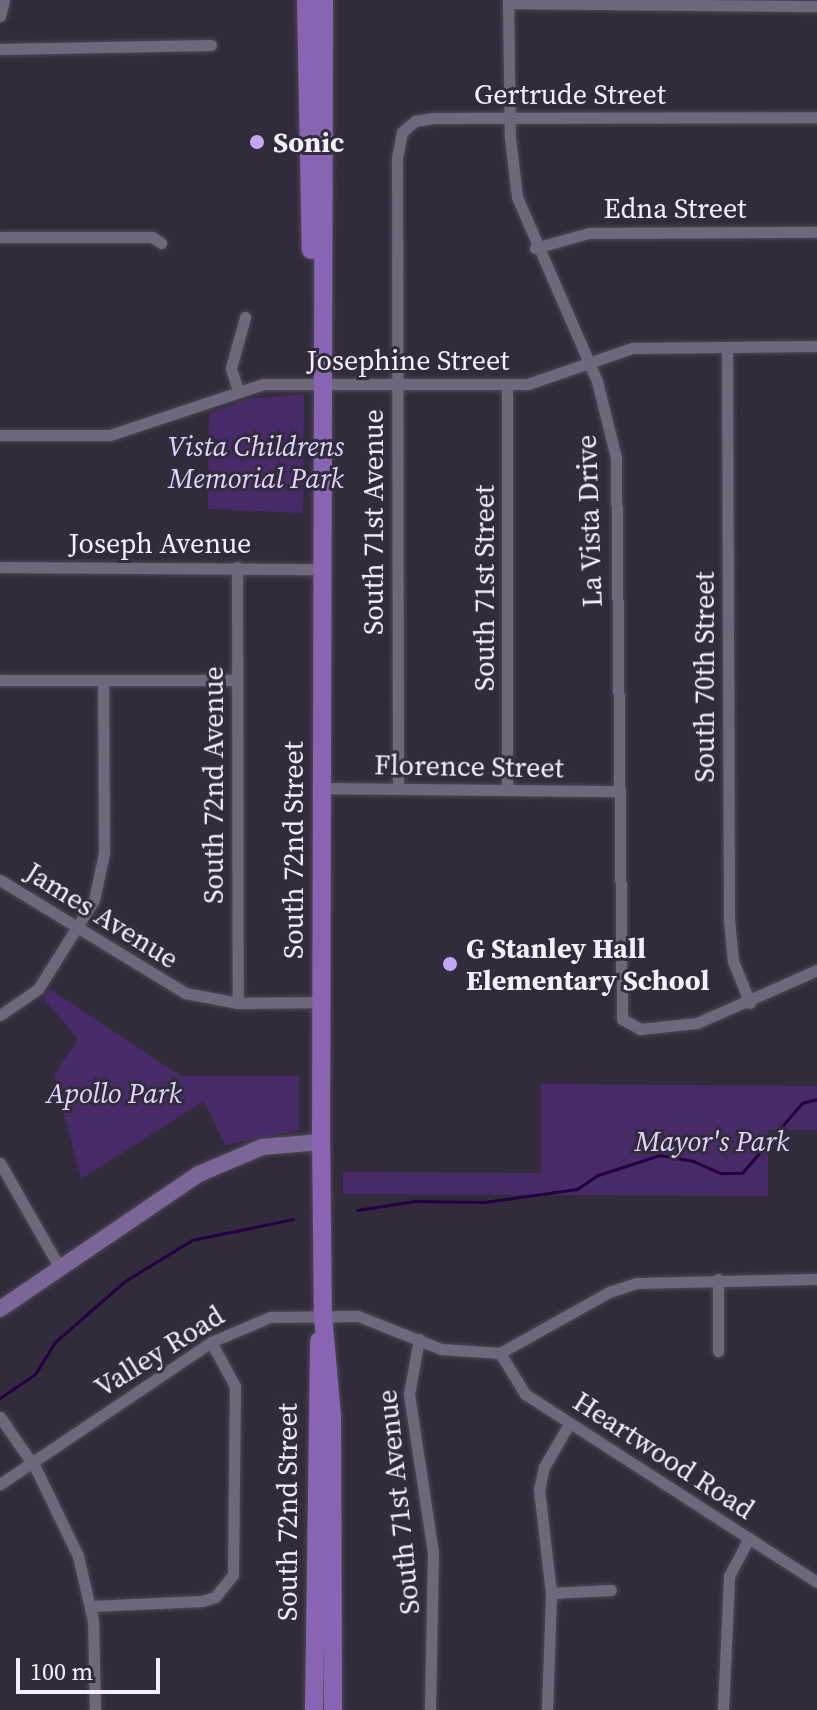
<!DOCTYPE html>
<html>
<head>
<meta charset="utf-8">
<style>
	body { margin:0 }
	#map { position:relative; width:817px; height:1710px; overflow:hidden; background:#312b3b; font-family:"Source Serif 4",serif }
	div>[style] { position:absolute }
	[style*='--x'] { left:calc(var(--x)*1px); top:calc(var(--y)*1px); width:calc(var(--w)*1px); rotate:calc(var(--a)*1deg) }
	.green>* { inset:0; background:#472b68 }
	.stream>* { height:3px; margin:-1.5px; padding:0 1.5px; transform-origin:1.5px; border-radius:1.5px; background:#230041 }
	.roads { filter:drop-shadow(0 0 2px #4e4856) drop-shadow(0 0 2px #4e4856) }
	.street>* { height:11px; margin:-5.5px; padding:0 5.5px; transform-origin:5.5px; border-radius:5.5px; background:#6f687b }
	.secondary>* { height:16px; margin:-8px; padding:0 8px; transform-origin:8px; border-radius:8px; background:#7b6697 }
	.primary>* { height:18px; margin:-9px; padding:0 9px; transform-origin:9px; border-radius:9px; background:#8865b3 }
	.dots>* { width:22px; height:22px; translate:-50% -50%; box-sizing:border-box; border:4px solid #312b3b; border-radius:50% }
	span { translate:-50% -50%; white-space:nowrap; text-align:center; line-height:1.15; -webkit-text-stroke:6px #312b3b; paint-order:stroke }
	.street-label { font-size:28px; color:#f4f0fb }
	.poi-label { font-size:28px; color:#f4f0fb; font-weight:700 }
	.left { translate:0 -50%; text-align:left }
	.park-label { font-size:28px; color:#e3d3fc; font-style:italic }
	.scale { position:absolute; left:16px; top:1658px; width:144px; height:36px; box-sizing:border-box; border:4px solid #f4f0fb; border-top:0; padding-left:10px; font-size:24px; line-height:28px; white-space:nowrap; color:#f4f0fb; -webkit-text-stroke:6px #312b3b; paint-order:stroke }
</style>
</head>
<body>
<div id="map">
	<div class="green">
		<i style="clip-path:polygon(304px 394px,303px 513px,208px 509px,209px 414px,248px 399px)"></i>
		<i style="clip-path:polygon(50px 989px,181px 1076px,299px 1076px,299px 1130px,225px 1145px,204px 1101px,81px 1179px,54px 1075px,78px 1039px,43px 998px)"></i>
		<i style="clip-path:polygon(541px 1084px,817px 1086px,817px 1130px,768px 1130px,768px 1196px,343px 1194px,343px 1172px,541px 1173px)"></i>
	</div>
	<div class="stream">
		<i style="--x:357;--y:1210;--w:58;--a:-9"></i>
		<i style="--x:414;--y:1201;--w:70;--a:0.8"></i>
		<i style="--x:484;--y:1202;--w:94;--a:-8"></i>
		<i style="--x:577;--y:1189;--w:25;--a:-34"></i>
		<i style="--x:598;--y:1175;--w:65;--a:-17.9"></i>
		<i style="--x:660;--y:1155;--w:34;--a:10"></i>
		<i style="--x:693;--y:1161;--w:30;--a:24"></i>
		<i style="--x:720;--y:1173;--w:22;--a:0"></i>
		<i style="--x:742;--y:1173;--w:92;--a:-49.4"></i>
		<i style="--x:802;--y:1103;--w:16;--a:-15"></i>
		<i style="--x:0;--y:1398;--w:42;--a:-34.4"></i>
		<i style="--x:35;--y:1374;--w:38;--a:-58"></i>
		<i style="--x:55;--y:1342;--w:93;--a:-41.1"></i>
		<i style="--x:125;--y:1281;--w:79;--a:-31.5"></i>
		<i style="--x:192;--y:1240;--w:103;--a:-11.7"></i>
	</div>
	<div class="roads">
		<div class="street">
			<i style="--x:508;--y:0;--w:138;--a:89.2"></i>
			<i style="--x:510;--y:138;--w:59;--a:83.2"></i>
			<i style="--x:517;--y:197;--w:201;--a:66.5"></i>
			<i style="--x:597;--y:381;--w:79;--a:76.1"></i>
			<i style="--x:616;--y:458;--w:561;--a:89.39"></i>
			<i style="--x:622;--y:1019;--w:21;--a:29"></i>
			<i style="--x:640;--y:1029;--w:57;--a:-6"></i>
			<i style="--x:697;--y:1023;--w:131;--a:-23.8"></i>
			<i style="--x:508;--y:3;--w:309;--a:0.6"></i>
			<i style="--x:0;--y:16;--w:16;--a:-76"></i>
			<i style="--x:0;--y:49;--w:211;--a:-1.1"></i>
			<i style="--x:0;--y:237;--w:152;--a:0"></i>
			<i style="--x:152;--y:237;--w:11;--a:34"></i>
			<i style="--x:535;--y:248;--w:56;--a:-15.5"></i>
			<i style="--x:589;--y:233;--w:228;--a:-0.3"></i>
			<i style="--x:727;--y:347;--w:573;--a:89.8"></i>
			<i style="--x:729;--y:920;--w:41;--a:84.4"></i>
			<i style="--x:733;--y:961;--w:45;--a:68"></i>
			<i style="--x:238;--y:390;--w:23;--a:-108"></i>
			<i style="--x:231;--y:368;--w:53;--a:-74.6"></i>
			<i style="--x:0;--y:435;--w:110;--a:0"></i>
			<i style="--x:110;--y:435;--w:161;--a:-18.4"></i>
			<i style="--x:263;--y:384;--w:265;--a:0"></i>
			<i style="--x:528;--y:384;--w:110;--a:-19.1"></i>
			<i style="--x:632;--y:348;--w:185;--a:-0.6"></i>
			<i style="--x:0;--y:567;--w:320;--a:0.4"></i>
			<i style="--x:237;--y:567;--w:436;--a:89.9"></i>
			<i style="--x:0;--y:680;--w:236;--a:0"></i>
			<i style="--x:321;--y:788;--w:295;--a:0.6"></i>
			<i style="--x:398;--y:789;--w:631;--a:-90.09"></i>
			<i style="--x:397;--y:158;--w:26;--a:-79"></i>
			<i style="--x:402;--y:132;--w:17;--a:-40"></i>
			<i style="--x:415;--y:121;--w:19;--a:-9"></i>
			<i style="--x:434;--y:118;--w:383;--a:-0.1"></i>
			<i style="--x:507;--y:790;--w:405;--a:-90"></i>
			<i style="--x:0;--y:880;--w:217;--a:31.4"></i>
			<i style="--x:185;--y:993;--w:54;--a:10.7"></i>
			<i style="--x:238;--y:1003;--w:84;--a:-0.7"></i>
			<i style="--x:0;--y:1015;--w:46;--a:-34.4"></i>
			<i style="--x:38;--y:989;--w:105;--a:-57.8"></i>
			<i style="--x:94;--y:900;--w:48;--a:-78"></i>
			<i style="--x:104;--y:853;--w:173;--a:-90.3"></i>
			<i style="--x:0;--y:1163;--w:121;--a:60.3"></i>
			<i style="--x:419;--y:1339;--w:56;--a:100.3"></i>
			<i style="--x:409;--y:1394;--w:160;--a:81.4"></i>
			<i style="--x:433;--y:1552;--w:158;--a:91.1"></i>
			<i style="--x:718;--y:1351;--w:72;--a:-90"></i>
			<i style="--x:500;--y:1353;--w:48;--a:58.6"></i>
			<i style="--x:525;--y:1394;--w:347;--a:32.8"></i>
			<i style="--x:0;--y:1417;--w:63;--a:55.3"></i>
			<i style="--x:36;--y:1469;--w:97;--a:64.2"></i>
			<i style="--x:78;--y:1556;--w:67;--a:77"></i>
			<i style="--x:93;--y:1621;--w:89;--a:88.7"></i>
			<i style="--x:0;--y:1484;--w:254;--a:-33.9"></i>
			<i style="--x:211;--y:1342;--w:64;--a:-23"></i>
			<i style="--x:270;--y:1317;--w:88;--a:-0.7"></i>
			<i style="--x:358;--y:1316;--w:89;--a:21.7"></i>
			<i style="--x:441;--y:1349;--w:59;--a:3.9"></i>
			<i style="--x:500;--y:1353;--w:125;--a:-29.2"></i>
			<i style="--x:609;--y:1292;--w:29;--a:-18"></i>
			<i style="--x:637;--y:1283;--w:180;--a:-1.3"></i>
			<i style="--x:551;--y:1593;--w:60;--a:-2.9"></i>
			<i style="--x:91;--y:1606;--w:111;--a:-2.6"></i>
			<i style="--x:202;--y:1601;--w:14;--a:-17"></i>
			<i style="--x:215;--y:1597;--w:28;--a:-51"></i>
			<i style="--x:233;--y:1575;--w:189;--a:-89.4"></i>
			<i style="--x:235;--y:1386;--w:50;--a:-118.6"></i>
			<i style="--x:547;--y:1710;--w:117;--a:-88"></i>
			<i style="--x:551;--y:1593;--w:104;--a:-96.6"></i>
			<i style="--x:539;--y:1490;--w:24;--a:-78"></i>
			<i style="--x:544;--y:1467;--w:50;--a:-59.8"></i>
			<i style="--x:723;--y:1710;--w:134;--a:-87.4"></i>
			<i style="--x:729;--y:1576;--w:43;--a:-62.2"></i>
		</div>
		<div class="secondary">
			<i style="--x:0;--y:1309;--w:240;--a:-34.2"></i>
			<i style="--x:199;--y:1174;--w:69;--a:-23.2"></i>
			<i style="--x:262;--y:1147;--w:59;--a:-4.8"></i>
		</div>
		<div class="primary">
			<i style="--x:306;--y:0;--w:250;--a:88.9"></i>
			<i style="--x:324;--y:0;--w:1132;--a:90.15"></i>
			<i style="--x:321;--y:1132;--w:183;--a:89.4"></i>
			<i style="--x:323;--y:1315;--w:101;--a:84.9"></i>
			<i style="--x:332;--y:1416;--w:294;--a:89.8"></i>
			<i style="--x:314;--y:1710;--w:369;--a:-89.2"></i>
		</div>
	</div>
	<div class="dots">
		<i style="left:257px;top:142px;background:#c5a7f1"></i>
		<i style="left:450px;top:964px;background:#c5a7f1"></i>
	</div>
	<div class="street-label">
		<span style="left:570px;top:94px">Gertrude Street</span>
		<span style="left:675px;top:208px">Edna Street</span>
		<span style="left:408px;top:360px">Josephine Street</span>
		<span style="left:589px;top:521px;rotate:-92deg">La Vista Drive</span>
		<span style="left:373px;top:522px;rotate:-90deg">South 71st Avenue</span>
		<span style="left:160px;top:543px">Joseph Avenue</span>
		<span style="left:484px;top:588px;rotate:-90deg">South 71st Street</span>
		<span style="left:704px;top:677px;rotate:-90deg">South 70th Street</span>
		<span style="left:469px;top:766px;rotate:1deg">Florence Street</span>
		<span style="left:213px;top:785px;rotate:-90deg">South 72nd Avenue</span>
		<span style="left:293px;top:850px;rotate:-90deg">South 72nd Street</span>
		<span style="left:102px;top:915px;rotate:32deg">James Avenue</span>
		<span style="left:159px;top:1351px;rotate:-32deg">Valley Road</span>
		<span style="left:664px;top:1455px;rotate:33deg">Heartwood Road</span>
		<span style="left:398px;top:1502px;rotate:-96deg">South 71st Avenue</span>
		<span style="left:287px;top:1512px;rotate:-90deg">South 72nd Street</span>
	</div>
	<div class="poi-label">
		<span class="left" style="left:273px;top:142px">Sonic</span>
		<span class="left" style="left:466px;top:964px">G Stanley Hall<br>Elementary School</span>
	</div>
	<div class="park-label">
		<span style="left:256px;top:462px">Vista Childrens<br>Memorial Park</span>
		<span style="left:114px;top:1093px">Apollo Park</span>
		<span style="left:712px;top:1141px">Mayor's Park</span>
	</div>
	<div class="scale">100 m</div>
</div>
</body>
</html>
